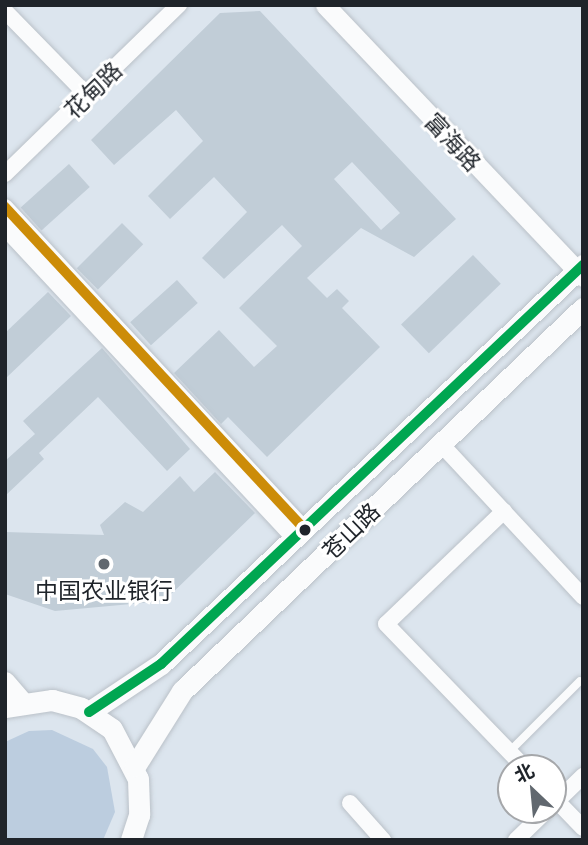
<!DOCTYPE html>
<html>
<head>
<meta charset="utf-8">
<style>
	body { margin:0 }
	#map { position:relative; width:588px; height:845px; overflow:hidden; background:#dce5ee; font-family:Georgia,"Noto Sans SC",serif }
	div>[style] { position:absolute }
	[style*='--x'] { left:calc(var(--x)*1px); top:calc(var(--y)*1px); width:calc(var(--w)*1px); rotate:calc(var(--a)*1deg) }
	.green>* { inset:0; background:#bccddf }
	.building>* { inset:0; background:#c1cdd7; transform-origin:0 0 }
	.roads { filter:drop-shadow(0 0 2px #bac1c8) drop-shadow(0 0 2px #bac1c8) }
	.service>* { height:8px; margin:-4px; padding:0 4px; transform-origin:4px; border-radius:4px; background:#fafbfc }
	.minor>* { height:16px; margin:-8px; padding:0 8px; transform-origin:8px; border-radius:8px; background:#fafbfc }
	.tertiary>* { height:19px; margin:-9.5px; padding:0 9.5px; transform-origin:9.5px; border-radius:9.5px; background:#fafbfc }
	.secondary>* { height:21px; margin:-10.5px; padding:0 10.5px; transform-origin:10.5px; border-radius:10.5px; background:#fafbfc }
	.bus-1>* { height:10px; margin:-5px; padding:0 5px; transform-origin:5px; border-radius:5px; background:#cc8c08 }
	.bus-2>* { height:10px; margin:-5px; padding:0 5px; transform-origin:5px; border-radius:5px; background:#00a651 }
	.dots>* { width:19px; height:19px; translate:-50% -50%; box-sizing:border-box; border:4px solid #fff; border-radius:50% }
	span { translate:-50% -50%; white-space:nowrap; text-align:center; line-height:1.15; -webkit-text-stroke:6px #fff; paint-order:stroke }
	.street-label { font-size:23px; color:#1f242a }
	.poi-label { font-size:23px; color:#1f242a }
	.frame { position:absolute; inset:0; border:7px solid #1f242a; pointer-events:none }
	.north { position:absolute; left:497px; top:754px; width:70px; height:70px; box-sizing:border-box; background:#fff; border:2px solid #a5a7aa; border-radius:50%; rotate:334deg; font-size:19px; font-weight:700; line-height:28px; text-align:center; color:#1f242a }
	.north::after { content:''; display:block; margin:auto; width:24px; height:32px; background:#61686f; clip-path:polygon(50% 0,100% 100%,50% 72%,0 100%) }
</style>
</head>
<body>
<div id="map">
	<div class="green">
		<i style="clip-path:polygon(52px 730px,93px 749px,107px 767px,115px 812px,103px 840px,5px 840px,5px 742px,29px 731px)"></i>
	</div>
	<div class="building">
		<i style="clip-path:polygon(evenodd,260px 11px,456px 219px,414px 257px,361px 228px,307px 278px,327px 298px,337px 289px,349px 301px,342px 308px,380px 347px,267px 457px,228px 417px,221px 424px,174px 373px,219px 330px,254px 367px,277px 346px,239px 308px,302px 246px,282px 225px,224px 279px,202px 258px,247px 212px,214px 177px,170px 219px,148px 196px,203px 141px,176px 110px,114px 165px,91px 140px,220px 13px,260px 11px,352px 162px,400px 213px,381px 230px,334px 179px,352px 162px)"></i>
		<i style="left:69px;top:164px;width:31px;height:65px;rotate:48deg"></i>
		<i style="left:122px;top:223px;width:30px;height:64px;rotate:45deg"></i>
		<i style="left:473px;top:255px;width:40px;height:100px;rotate:46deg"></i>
		<i style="left:177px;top:280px;width:31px;height:63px;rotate:48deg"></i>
		<i style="clip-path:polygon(48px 292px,71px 316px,5px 379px,5px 333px)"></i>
		<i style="clip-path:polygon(102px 348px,190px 449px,167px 471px,98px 397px,39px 453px,44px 459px,5px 496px,5px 461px,35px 434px,23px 421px)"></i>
		<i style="clip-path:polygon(215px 472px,255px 513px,164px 601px,55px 611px,5px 594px,5px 532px,104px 535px,100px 525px,125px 502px,143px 512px,180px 476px,194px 492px)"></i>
	</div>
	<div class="roads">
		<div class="service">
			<i style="--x:509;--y:752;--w:100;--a:-45"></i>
		</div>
		<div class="minor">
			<i style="--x:5;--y:11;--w:117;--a:45.7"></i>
			<i style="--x:5;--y:174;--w:243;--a:-44.2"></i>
			<i style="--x:5;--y:207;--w:441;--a:47.1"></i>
			<i style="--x:5;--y:228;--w:425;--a:47"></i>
			<i style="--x:441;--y:444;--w:209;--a:47.1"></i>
			<i style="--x:504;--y:511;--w:163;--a:136.2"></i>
			<i style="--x:386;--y:624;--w:200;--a:46"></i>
			<i style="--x:553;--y:797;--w:43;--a:45.9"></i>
			<i style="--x:350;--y:803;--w:50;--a:48.3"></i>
			<i style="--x:553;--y:805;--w:42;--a:-44"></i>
			<i style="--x:516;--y:840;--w:43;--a:-44.1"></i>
		</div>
		<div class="tertiary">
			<i style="--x:325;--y:5;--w:375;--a:46.5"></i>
			<i style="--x:5;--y:681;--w:28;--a:49"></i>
		</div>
		<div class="secondary">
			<i style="--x:5;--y:707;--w:48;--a:-8.5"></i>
			<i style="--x:52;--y:700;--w:30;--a:15"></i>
			<i style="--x:81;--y:708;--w:37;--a:34"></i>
			<i style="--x:112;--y:729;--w:56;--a:62.5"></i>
			<i style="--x:138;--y:779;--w:36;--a:88"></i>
			<i style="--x:139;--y:815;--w:26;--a:108"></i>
			<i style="--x:89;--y:712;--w:87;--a:-33.7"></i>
			<i style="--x:161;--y:664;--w:581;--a:-43.4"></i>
			<i style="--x:135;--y:766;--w:89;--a:-57.9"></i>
			<i style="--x:182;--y:691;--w:555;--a:-43.68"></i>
		</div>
	</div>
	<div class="bus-1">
		<i style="--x:5;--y:207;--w:441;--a:47.1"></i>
	</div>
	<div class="bus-2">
		<i style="--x:89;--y:712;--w:87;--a:-33.7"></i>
		<i style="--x:161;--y:664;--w:581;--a:-43.4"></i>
	</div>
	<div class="dots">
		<i style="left:305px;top:530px;background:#1f242a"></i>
		<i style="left:104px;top:564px;background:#61686f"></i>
	</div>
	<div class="street-label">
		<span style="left:92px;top:89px;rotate:-44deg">花甸路</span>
		<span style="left:454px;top:141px;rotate:47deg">富海路</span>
		<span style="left:350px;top:530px;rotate:-44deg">苍山路</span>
	</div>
	<div class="poi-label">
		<span style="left:104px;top:589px">中国农业银行</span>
	</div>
	<div class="frame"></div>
	<div class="north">北</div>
</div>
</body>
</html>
